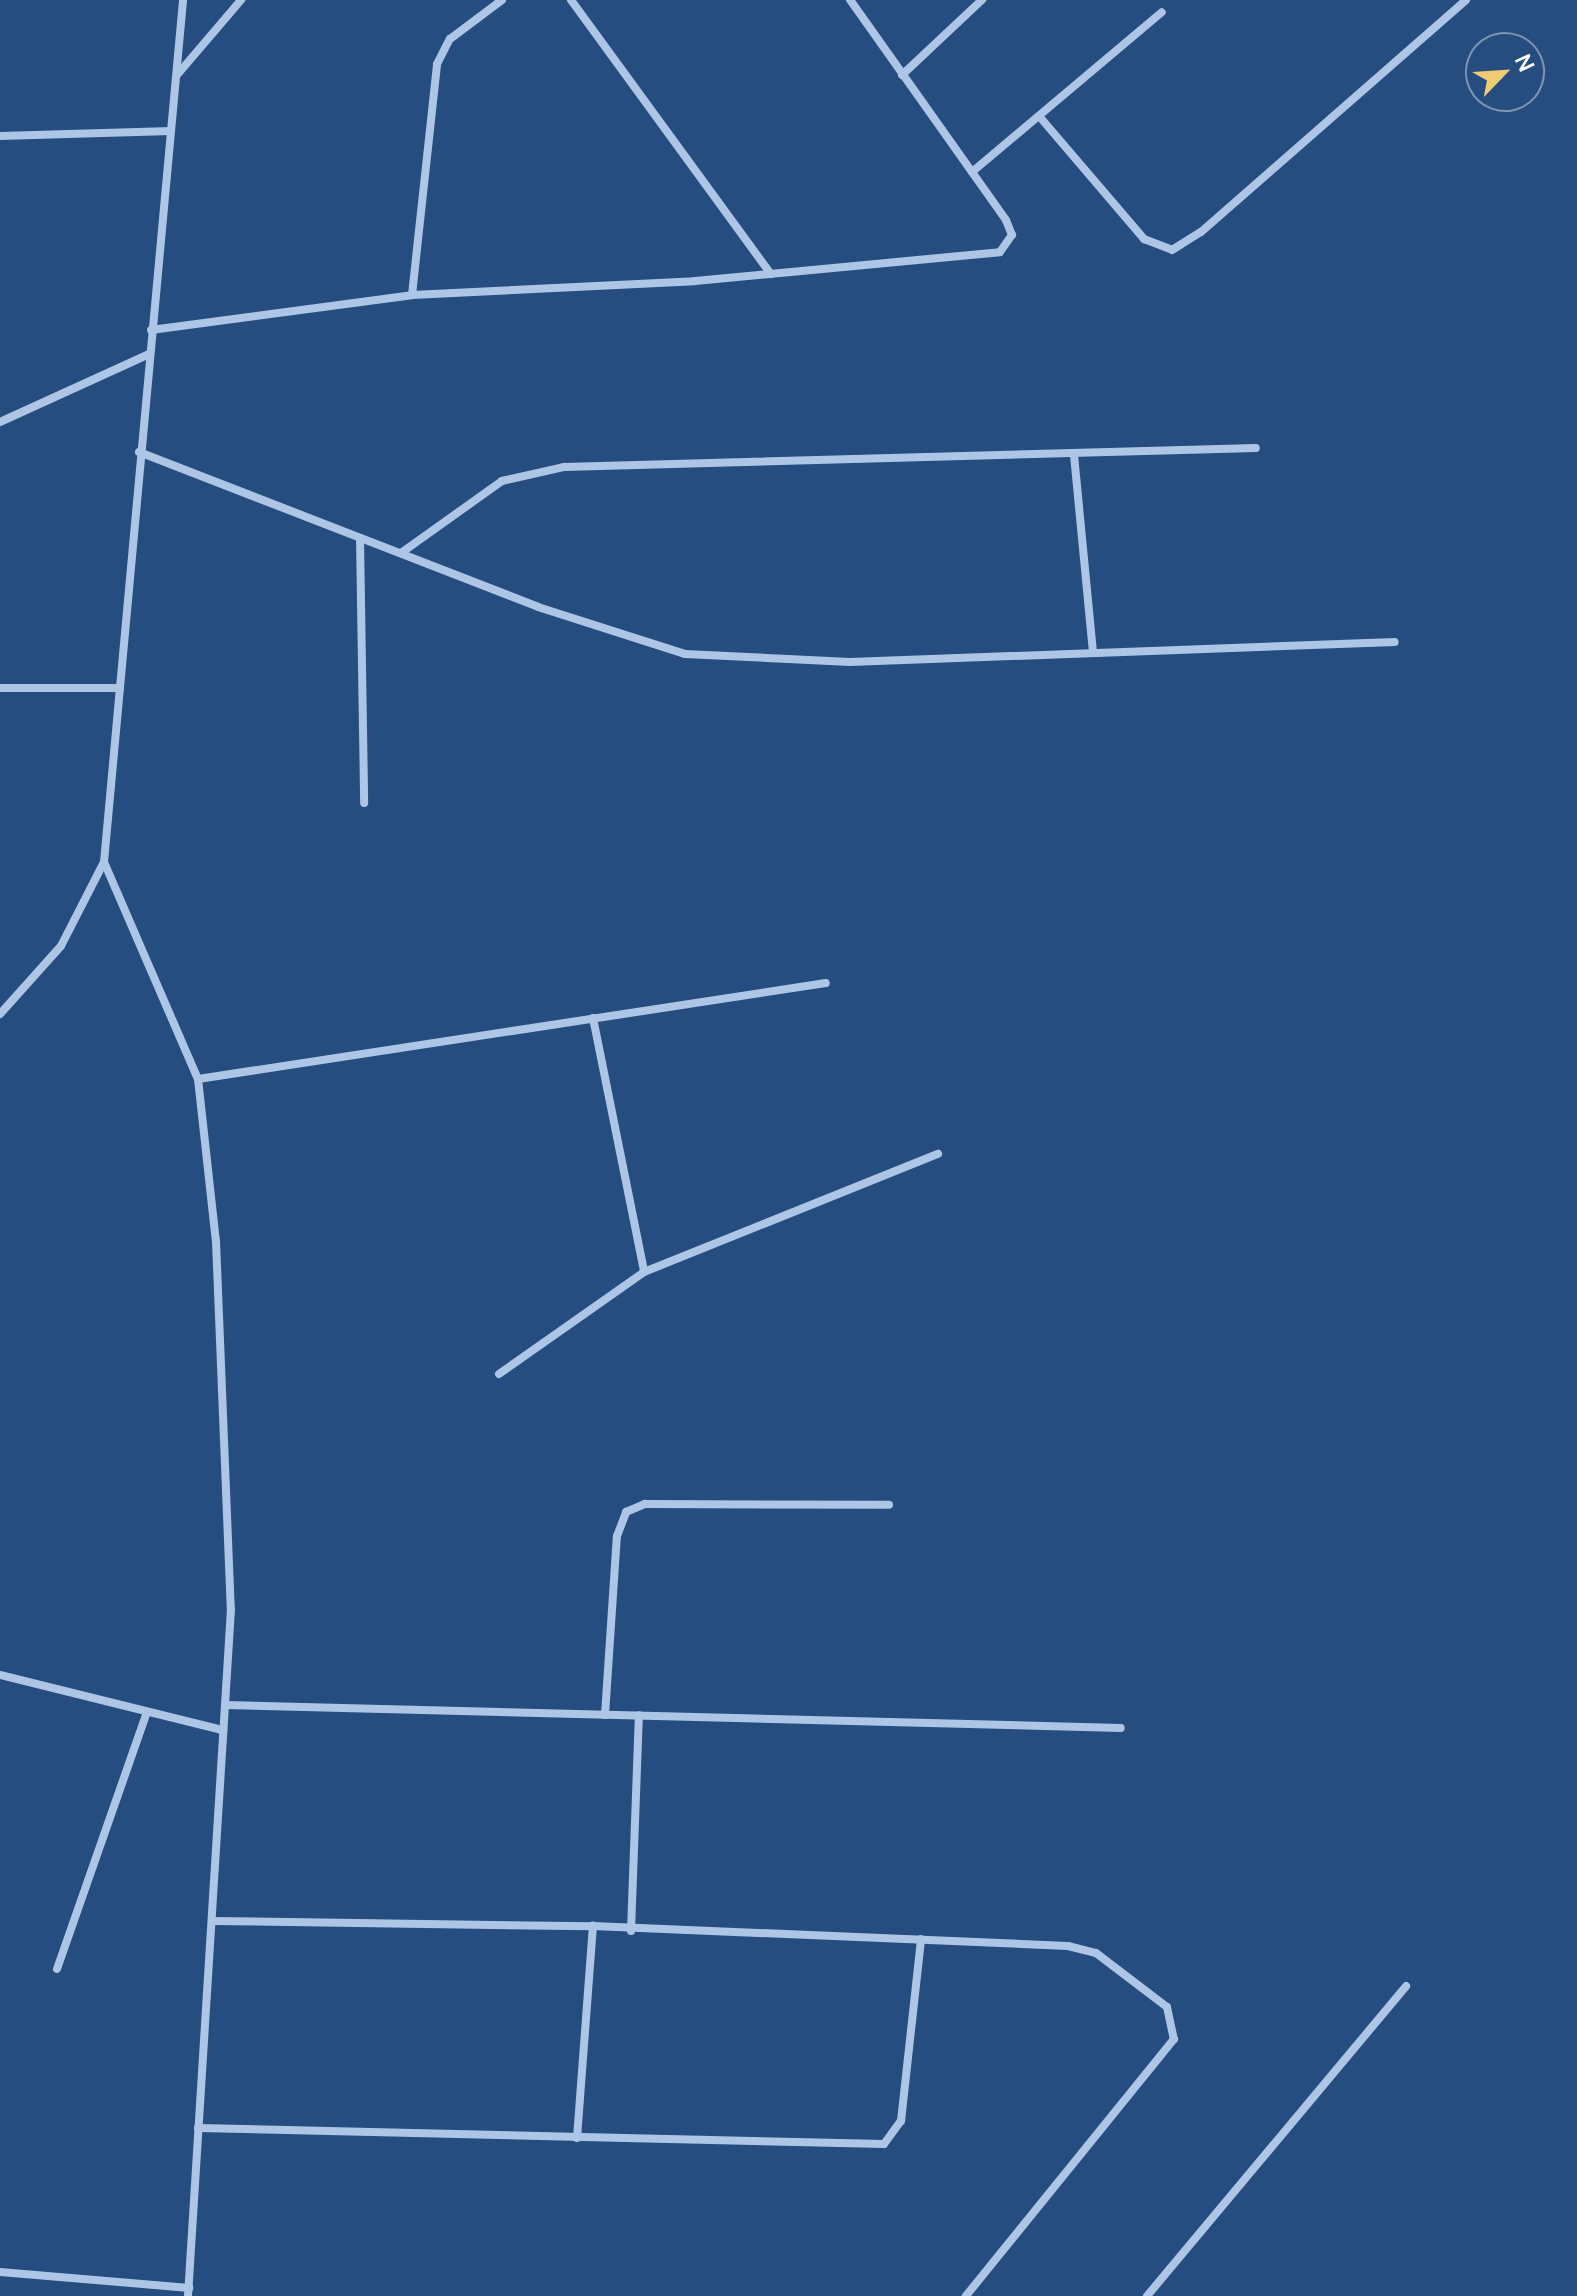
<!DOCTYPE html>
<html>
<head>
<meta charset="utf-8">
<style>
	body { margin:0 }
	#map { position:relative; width:1577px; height:2296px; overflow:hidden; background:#264d80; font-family:Manrope,sans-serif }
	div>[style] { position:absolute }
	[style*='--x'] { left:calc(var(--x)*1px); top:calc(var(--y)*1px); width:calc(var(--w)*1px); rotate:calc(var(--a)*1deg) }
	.street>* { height:8px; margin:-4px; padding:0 4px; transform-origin:4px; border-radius:4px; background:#adc6e6 }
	span { translate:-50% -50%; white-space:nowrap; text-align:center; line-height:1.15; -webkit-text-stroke:8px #264d80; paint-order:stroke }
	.north { position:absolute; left:1465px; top:32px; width:80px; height:80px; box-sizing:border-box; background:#264d80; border:2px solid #7d94b3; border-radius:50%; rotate:65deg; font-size:22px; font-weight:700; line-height:32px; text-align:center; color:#fff }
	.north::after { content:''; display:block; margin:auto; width:28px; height:36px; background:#efcc72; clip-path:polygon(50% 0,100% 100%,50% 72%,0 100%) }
</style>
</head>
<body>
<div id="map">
	<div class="street">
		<i style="--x:571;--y:0;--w:339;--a:53.9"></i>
		<i style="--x:177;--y:75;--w:99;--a:-49.5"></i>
		<i style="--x:902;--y:75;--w:110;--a:-43.2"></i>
		<i style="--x:1039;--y:116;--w:162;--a:49.5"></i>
		<i style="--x:1144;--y:239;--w:30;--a:21"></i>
		<i style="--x:1172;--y:250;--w:34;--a:-32"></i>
		<i style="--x:1201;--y:232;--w:352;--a:-41.2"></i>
		<i style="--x:0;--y:136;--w:171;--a:-1.7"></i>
		<i style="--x:972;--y:172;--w:248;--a:-40.1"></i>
		<i style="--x:412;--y:295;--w:232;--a:-83.8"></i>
		<i style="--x:437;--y:64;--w:28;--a:-63"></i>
		<i style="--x:450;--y:39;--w:65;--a:-36.9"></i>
		<i style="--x:151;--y:330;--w:263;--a:-7.6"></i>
		<i style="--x:412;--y:295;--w:283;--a:-2.8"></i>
		<i style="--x:695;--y:281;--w:306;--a:-5.4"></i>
		<i style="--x:1000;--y:252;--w:21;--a:-55"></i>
		<i style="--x:1012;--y:235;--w:16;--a:-112"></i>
		<i style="--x:1006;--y:220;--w:270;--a:-125.3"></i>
		<i style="--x:0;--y:422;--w:164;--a:-24.5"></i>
		<i style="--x:139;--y:452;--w:428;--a:21.2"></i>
		<i style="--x:538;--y:607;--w:154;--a:17.7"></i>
		<i style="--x:685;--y:654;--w:165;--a:2.8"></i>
		<i style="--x:850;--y:662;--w:545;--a:-2.1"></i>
		<i style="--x:1074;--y:455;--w:199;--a:84.5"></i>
		<i style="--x:360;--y:538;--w:265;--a:89.1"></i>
		<i style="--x:401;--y:553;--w:124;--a:-35.5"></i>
		<i style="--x:502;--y:481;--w:64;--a:-12.7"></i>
		<i style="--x:564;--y:467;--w:692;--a:-1.57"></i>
		<i style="--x:0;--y:688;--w:120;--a:0"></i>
		<i style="--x:104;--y:862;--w:236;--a:66.6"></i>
		<i style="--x:198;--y:1079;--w:163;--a:83.7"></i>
		<i style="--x:216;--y:1241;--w:368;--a:87.7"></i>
		<i style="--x:231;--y:1609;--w:688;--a:93.58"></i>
		<i style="--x:0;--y:1014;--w:91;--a:-48.1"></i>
		<i style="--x:61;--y:946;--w:94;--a:-62.9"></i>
		<i style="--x:104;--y:862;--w:866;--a:-84.76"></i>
		<i style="--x:593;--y:1018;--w:259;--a:78.6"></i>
		<i style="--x:198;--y:1079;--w:635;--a:-8.69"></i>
		<i style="--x:499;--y:1374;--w:177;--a:-35.1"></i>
		<i style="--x:644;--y:1272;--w:317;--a:-21.9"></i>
		<i style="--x:0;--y:1675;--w:230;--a:13.9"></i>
		<i style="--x:225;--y:1705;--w:896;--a:1.47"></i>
		<i style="--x:605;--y:1715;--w:179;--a:-86.2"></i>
		<i style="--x:617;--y:1536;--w:26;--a:-69"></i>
		<i style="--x:626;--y:1512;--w:21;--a:-23"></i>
		<i style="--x:645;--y:1504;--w:244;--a:0.2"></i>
		<i style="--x:212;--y:1921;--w:381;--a:0.8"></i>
		<i style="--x:593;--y:1926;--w:475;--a:2.4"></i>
		<i style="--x:1068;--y:1946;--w:29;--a:14"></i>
		<i style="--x:1096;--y:1953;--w:89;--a:37.3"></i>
		<i style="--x:1167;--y:2007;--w:33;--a:78"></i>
		<i style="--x:1174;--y:2039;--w:331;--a:129"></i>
		<i style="--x:631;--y:1931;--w:216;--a:-87.9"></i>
		<i style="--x:57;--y:1969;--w:272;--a:-70.7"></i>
		<i style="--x:198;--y:2128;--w:686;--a:1.34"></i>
		<i style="--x:884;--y:2144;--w:29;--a:-54"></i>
		<i style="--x:901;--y:2121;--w:183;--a:-83.7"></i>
		<i style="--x:577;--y:2138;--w:213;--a:-85.7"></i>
		<i style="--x:0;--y:2272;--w:190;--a:4.8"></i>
		<i style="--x:1147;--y:2296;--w:404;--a:-50.1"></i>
	</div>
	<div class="north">N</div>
</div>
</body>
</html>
